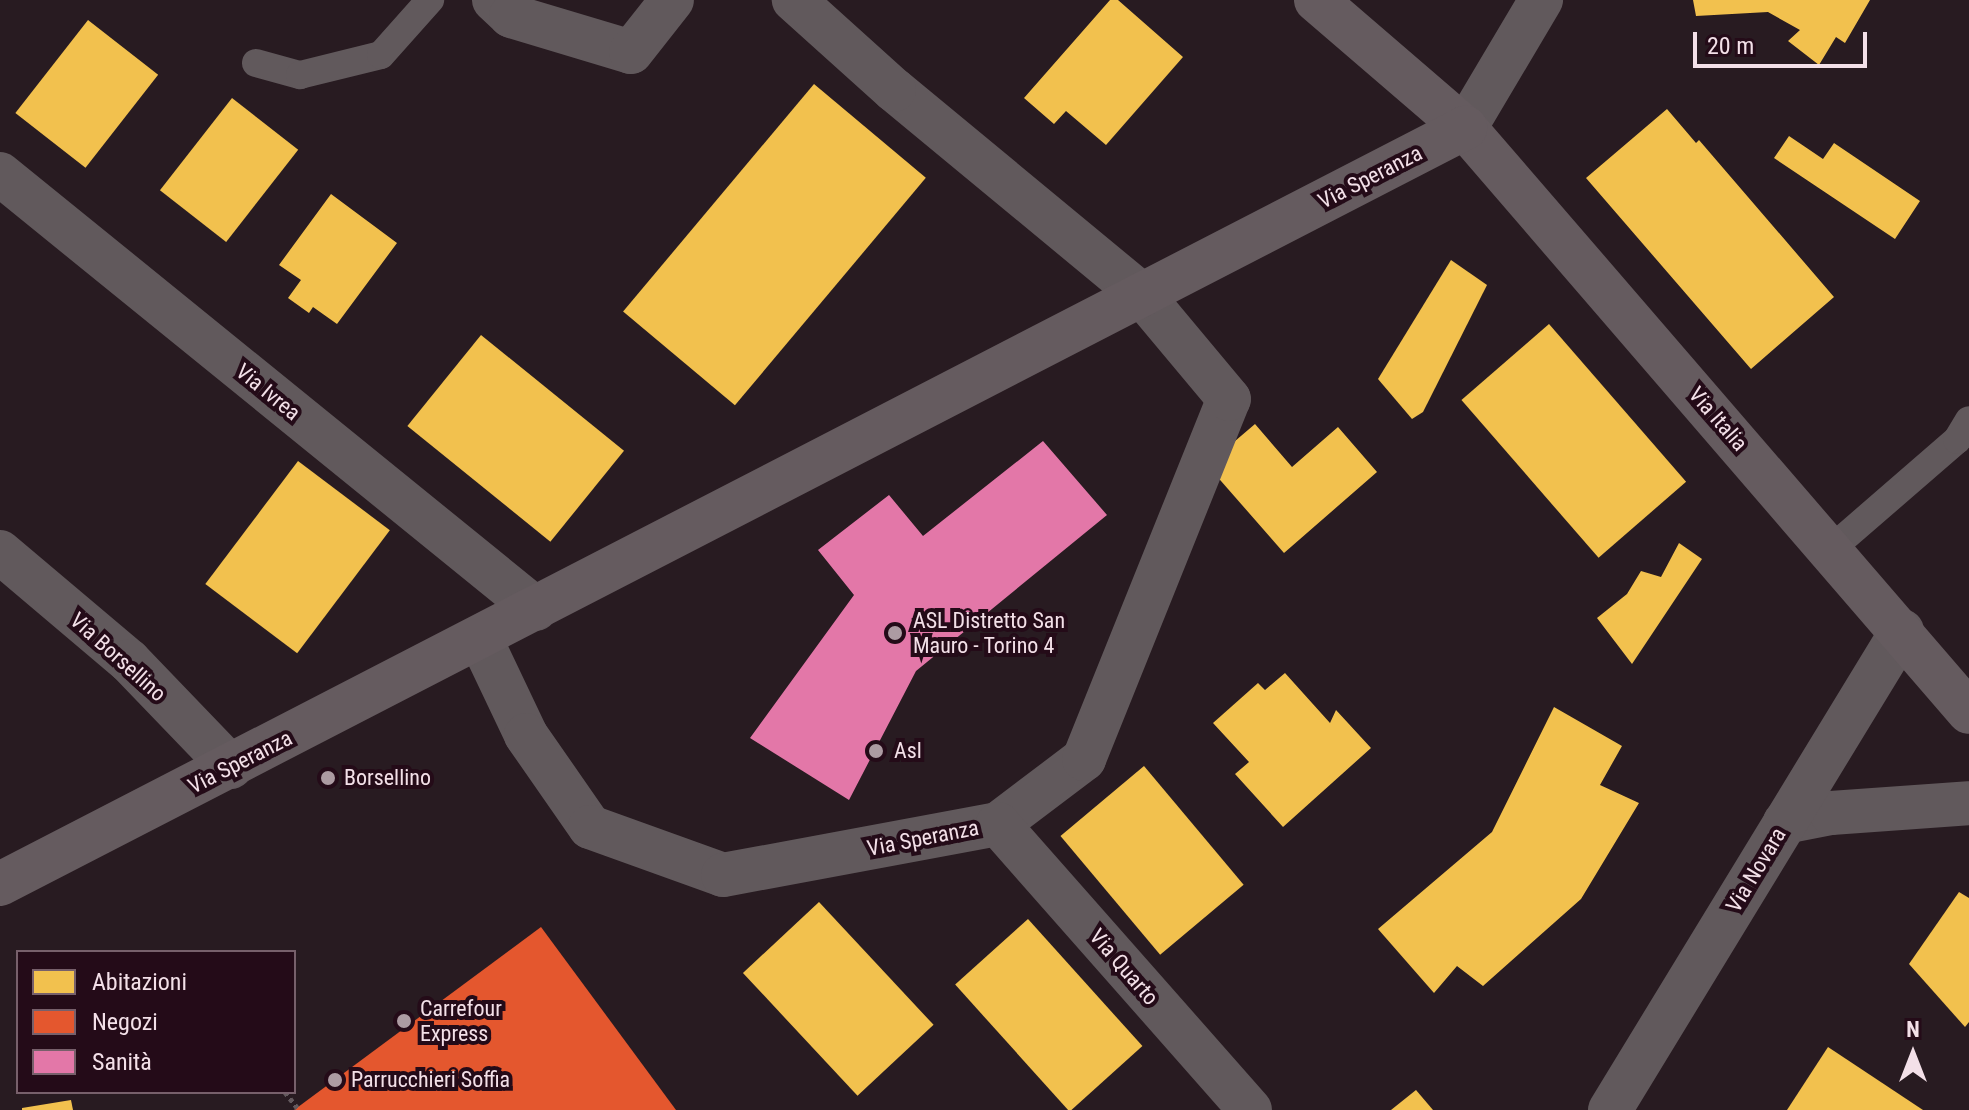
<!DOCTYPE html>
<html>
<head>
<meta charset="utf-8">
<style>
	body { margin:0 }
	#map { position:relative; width:1969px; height:1110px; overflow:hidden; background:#281b21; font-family:"Roboto Condensed",sans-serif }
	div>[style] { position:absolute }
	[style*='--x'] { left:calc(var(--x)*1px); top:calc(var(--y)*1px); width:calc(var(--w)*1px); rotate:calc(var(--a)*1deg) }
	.homes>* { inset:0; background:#f2c14e; transform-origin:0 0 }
	.shops>* { inset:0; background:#e4572e }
	.health>* { inset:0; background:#e377a8 }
	.path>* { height:5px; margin-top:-2.5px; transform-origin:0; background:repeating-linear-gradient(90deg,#63595d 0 4px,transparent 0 8px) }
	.lane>* { height:28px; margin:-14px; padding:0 14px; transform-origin:14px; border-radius:14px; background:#61595c }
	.street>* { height:44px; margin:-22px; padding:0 22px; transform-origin:22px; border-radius:22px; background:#61595c }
	.secondary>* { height:44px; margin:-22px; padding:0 22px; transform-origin:22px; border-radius:22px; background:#655b5f }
	.dots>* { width:22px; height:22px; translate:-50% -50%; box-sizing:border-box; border:4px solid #240b18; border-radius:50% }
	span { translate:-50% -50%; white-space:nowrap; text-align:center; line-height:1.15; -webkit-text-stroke:8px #240b18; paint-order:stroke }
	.street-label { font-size:22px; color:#f3e0e8 }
	.poi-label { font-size:22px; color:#f3e0e8 }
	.left { translate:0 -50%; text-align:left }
	.legend { position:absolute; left:16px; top:950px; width:280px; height:144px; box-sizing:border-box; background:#240b18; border:2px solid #77606b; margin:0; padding:10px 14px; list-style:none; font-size:24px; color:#f3e0e8 }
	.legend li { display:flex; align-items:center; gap:16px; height:40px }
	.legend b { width:40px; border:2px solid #77606b }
	.north { position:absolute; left:1873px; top:1014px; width:80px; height:80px; -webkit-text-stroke:6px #240b18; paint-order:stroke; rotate:0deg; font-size:22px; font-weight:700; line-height:32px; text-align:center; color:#f3e0e8 }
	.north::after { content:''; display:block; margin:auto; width:28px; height:36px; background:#f3e0e8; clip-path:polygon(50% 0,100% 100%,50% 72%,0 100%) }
	.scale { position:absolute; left:1693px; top:32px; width:174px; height:36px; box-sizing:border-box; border:4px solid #f3e0e8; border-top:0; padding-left:10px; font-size:24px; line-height:28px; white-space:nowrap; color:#f3e0e8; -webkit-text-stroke:6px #240b18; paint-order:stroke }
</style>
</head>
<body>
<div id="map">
	<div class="homes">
		<i style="clip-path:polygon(1110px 0,1118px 0,1183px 57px,1106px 145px,1066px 111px,1054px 124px,1024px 98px)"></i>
		<i style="clip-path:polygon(1693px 0,1870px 0,1845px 43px,1836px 37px,1819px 65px,1788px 41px,1800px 30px,1768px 12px,1696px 16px)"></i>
		<i style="left:88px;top:20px;width:89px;height:118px;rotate:38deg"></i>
		<i style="left:814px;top:84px;width:146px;height:297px;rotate:40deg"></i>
		<i style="left:232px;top:98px;width:84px;height:117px;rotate:38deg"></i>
		<i style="clip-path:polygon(1667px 109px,1696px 143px,1699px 140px,1834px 297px,1751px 369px,1586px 178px)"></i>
		<i style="clip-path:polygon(1789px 136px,1823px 159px,1834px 143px,1920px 201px,1895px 239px,1774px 158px)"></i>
		<i style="clip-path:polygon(331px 194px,397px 243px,337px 324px,313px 307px,309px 313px,288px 298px,301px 280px,279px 265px)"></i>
		<i style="clip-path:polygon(1451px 260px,1487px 285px,1423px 412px,1412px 419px,1378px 379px)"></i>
		<i style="left:1549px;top:324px;width:209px;height:116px;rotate:49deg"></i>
		<i style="left:481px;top:335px;width:184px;height:117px;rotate:39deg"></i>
		<i style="clip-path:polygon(1255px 424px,1292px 467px,1338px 427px,1377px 472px,1284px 553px,1207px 465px)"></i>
		<i style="left:298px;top:461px;width:115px;height:154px;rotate:37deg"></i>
		<i style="clip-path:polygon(1679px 543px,1702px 559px,1632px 664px,1597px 618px,1627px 594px,1641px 571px,1661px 577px)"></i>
		<i style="clip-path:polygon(1285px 673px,1330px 723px,1336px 710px,1371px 748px,1283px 827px,1235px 774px,1249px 762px,1213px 723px,1258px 683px,1265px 690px)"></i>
		<i style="clip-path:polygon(1554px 707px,1622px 746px,1600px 785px,1639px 803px,1581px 899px,1483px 986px,1457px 966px,1434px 993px,1378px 929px,1492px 832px)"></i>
		<i style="left:1144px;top:766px;width:155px;height:109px;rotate:50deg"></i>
		<i style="clip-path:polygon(1959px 892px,1969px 898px,1969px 1022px,1965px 1027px,1909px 964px)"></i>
		<i style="left:819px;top:902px;width:168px;height:104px;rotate:47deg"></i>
		<i style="left:1028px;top:919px;width:171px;height:98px;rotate:48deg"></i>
		<i style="clip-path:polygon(1828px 1047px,1923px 1110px,1787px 1110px)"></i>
		<i style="clip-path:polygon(1416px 1090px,1433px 1110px,1391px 1110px)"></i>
		<i style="clip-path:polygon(71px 1100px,73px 1110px,22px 1110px,22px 1108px)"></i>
	</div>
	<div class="shops">
		<i style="clip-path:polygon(541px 927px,676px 1110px,294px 1110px)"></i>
	</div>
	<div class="health">
		<i style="clip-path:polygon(1043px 441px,1107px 515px,916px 671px,849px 800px,750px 738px,854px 595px,818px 550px,889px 495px,923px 536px)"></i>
	</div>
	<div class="path">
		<i style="--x:285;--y:1092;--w:23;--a:52"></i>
	</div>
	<div class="lane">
		<i style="--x:256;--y:63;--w:46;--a:15.3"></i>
		<i style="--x:300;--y:75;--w:83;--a:-13.9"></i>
		<i style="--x:381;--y:55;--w:74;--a:-48.3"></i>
		<i style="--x:1831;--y:549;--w:167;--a:-40.9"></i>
		<i style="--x:1957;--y:440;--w:23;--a:-59"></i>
	</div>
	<div class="street">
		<i style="--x:494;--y:0;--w:23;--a:43"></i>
		<i style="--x:511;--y:16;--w:125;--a:16.7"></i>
		<i style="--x:631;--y:52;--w:66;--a:-51.7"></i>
		<i style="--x:1465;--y:128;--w:149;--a:-59.3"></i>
		<i style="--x:0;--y:174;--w:690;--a:39.06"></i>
		<i style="--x:0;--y:552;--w:169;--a:40.2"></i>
		<i style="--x:129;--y:661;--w:147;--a:46.1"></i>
		<i style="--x:480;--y:638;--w:107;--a:64.6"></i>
		<i style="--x:526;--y:735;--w:112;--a:55.2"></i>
		<i style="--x:590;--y:827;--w:141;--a:19.8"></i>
		<i style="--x:723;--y:875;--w:280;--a:-10.5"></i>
		<i style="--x:998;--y:824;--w:108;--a:-37.1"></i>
		<i style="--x:1084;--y:759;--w:388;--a:-68.1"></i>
		<i style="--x:1229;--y:399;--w:136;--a:-129.9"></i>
		<i style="--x:1142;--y:295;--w:322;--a:-140.4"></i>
		<i style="--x:894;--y:90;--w:135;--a:-138"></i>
		<i style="--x:1785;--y:822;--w:47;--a:-11.1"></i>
		<i style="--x:1831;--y:813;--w:138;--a:-4.1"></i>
		<i style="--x:998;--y:824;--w:381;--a:48.6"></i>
		<i style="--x:1610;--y:1110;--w:561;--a:-58.63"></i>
	</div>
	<div class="secondary">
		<i style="--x:1316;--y:0;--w:196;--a:40.7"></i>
		<i style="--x:1465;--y:128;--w:771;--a:49.21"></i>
		<i style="--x:0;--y:884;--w:1649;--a:-27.3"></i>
	</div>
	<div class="dots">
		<i style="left:895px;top:633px;background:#ac9ba2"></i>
		<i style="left:876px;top:751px;background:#ac9ba2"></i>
		<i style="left:328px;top:778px;background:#ac9ba2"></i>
		<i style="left:404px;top:1021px;background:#ac9ba2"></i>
		<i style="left:335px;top:1080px;background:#ac9ba2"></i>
	</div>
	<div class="street-label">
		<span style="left:1370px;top:177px;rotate:-27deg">Via Speranza</span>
		<span style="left:268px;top:392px;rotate:39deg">Via Ivrea</span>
		<span style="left:1718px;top:419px;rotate:49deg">Via Italia</span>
		<span style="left:118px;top:657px;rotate:42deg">Via Borsellino</span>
		<span style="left:240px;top:762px;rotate:-27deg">Via Speranza</span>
		<span style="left:923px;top:838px;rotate:-11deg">Via Speranza</span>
		<span style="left:1756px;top:870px;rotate:-59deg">Via Novara</span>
		<span style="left:1124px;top:967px;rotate:49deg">Via Quarto</span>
	</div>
	<div class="poi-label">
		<span class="left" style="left:913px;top:633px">ASL Distretto San<br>Mauro - Torino 4</span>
		<span class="left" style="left:894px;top:751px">Asl</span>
		<span class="left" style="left:344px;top:778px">Borsellino</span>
		<span class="left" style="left:420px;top:1021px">Carrefour<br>Express</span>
		<span class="left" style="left:351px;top:1080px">Parrucchieri Soffia</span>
	</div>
	<ul class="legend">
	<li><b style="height:22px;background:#f2c14e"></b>Abitazioni</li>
	<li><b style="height:22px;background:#e4572e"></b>Negozi</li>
	<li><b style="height:22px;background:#e377a8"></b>Sanità</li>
	</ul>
	<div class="north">N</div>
	<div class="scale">20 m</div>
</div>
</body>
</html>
